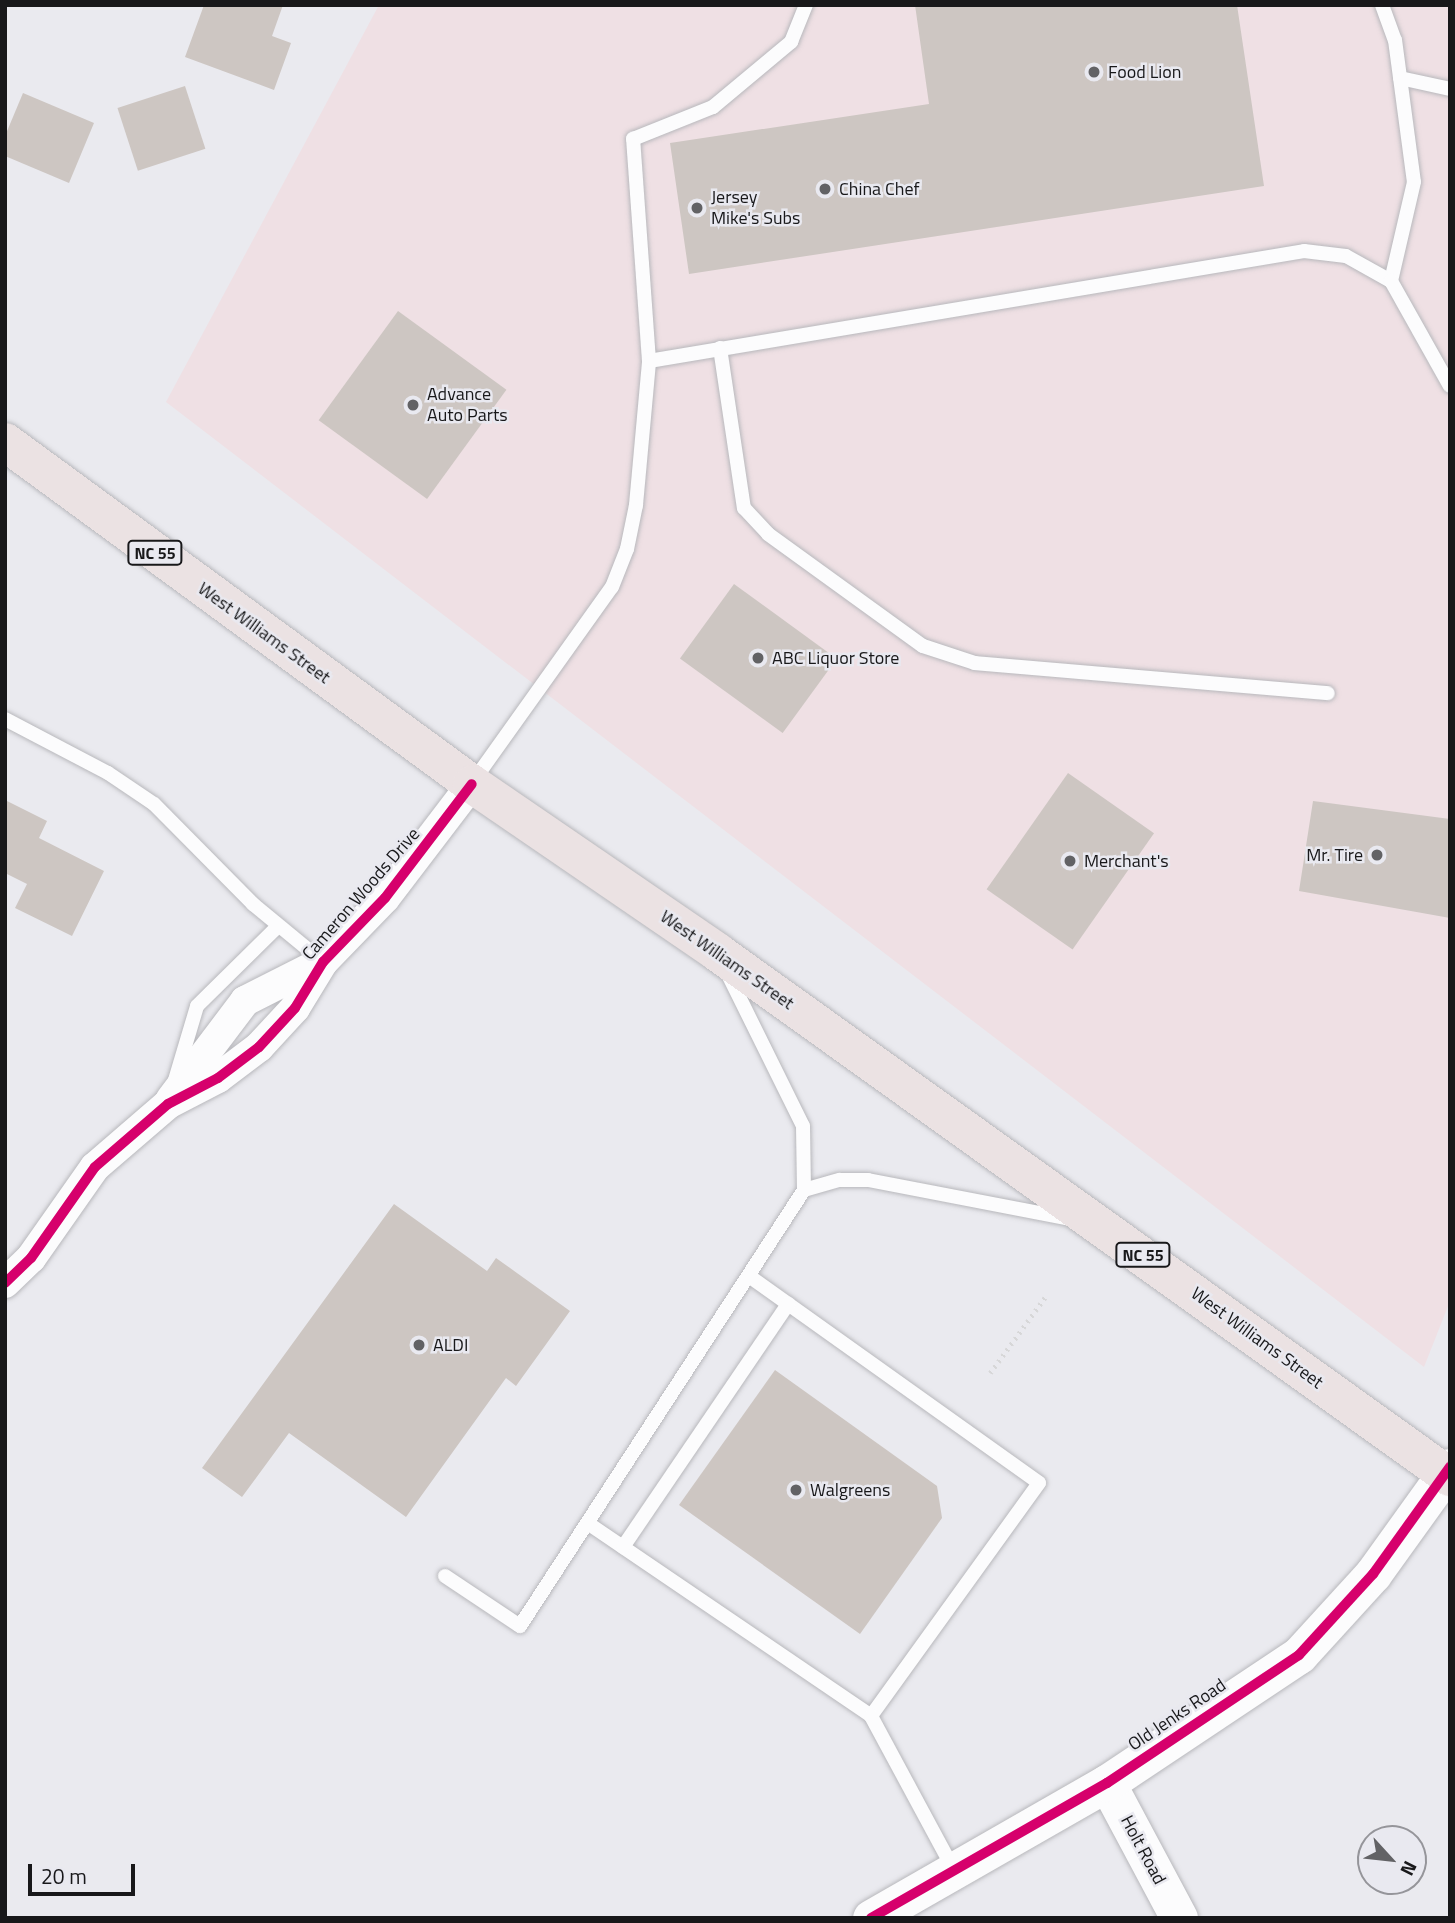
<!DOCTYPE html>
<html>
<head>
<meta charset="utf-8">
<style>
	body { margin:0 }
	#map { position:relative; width:1455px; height:1923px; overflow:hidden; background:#eaeaef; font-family:"Titillium Web",sans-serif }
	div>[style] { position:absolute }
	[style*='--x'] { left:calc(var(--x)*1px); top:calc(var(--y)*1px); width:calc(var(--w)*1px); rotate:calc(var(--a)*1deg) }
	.commercial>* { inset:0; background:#efe0e4 }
	.building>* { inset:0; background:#cdc6c2; transform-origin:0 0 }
	.path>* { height:4.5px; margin-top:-2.25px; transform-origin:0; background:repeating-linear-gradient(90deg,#d7d7d8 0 2px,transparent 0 7px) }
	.roads { filter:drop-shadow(0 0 2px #b8b8bc) drop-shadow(0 0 2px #b8b8bc) }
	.service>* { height:14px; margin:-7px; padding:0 7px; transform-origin:7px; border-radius:7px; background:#fcfcfd }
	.minor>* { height:30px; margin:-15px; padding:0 15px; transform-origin:15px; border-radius:15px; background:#fcfcfd }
	.tertiary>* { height:37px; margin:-18.5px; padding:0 18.5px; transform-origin:18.5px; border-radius:18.5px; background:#fcfcfd }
	.primary>* { height:38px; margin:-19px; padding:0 19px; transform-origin:19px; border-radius:19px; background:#ebe2e3 }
	.cycleway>* { height:10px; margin:-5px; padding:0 5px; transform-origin:5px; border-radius:5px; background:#d6006c }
	.dots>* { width:19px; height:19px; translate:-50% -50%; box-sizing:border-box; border:4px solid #e9e9f0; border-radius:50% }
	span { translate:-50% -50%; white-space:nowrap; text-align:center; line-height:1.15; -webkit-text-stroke:5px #e9e9f0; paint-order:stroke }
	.shield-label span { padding:2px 5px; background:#e9e9f0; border:2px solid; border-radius:5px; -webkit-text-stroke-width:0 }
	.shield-label { font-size:16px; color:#18181a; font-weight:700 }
	.poi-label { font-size:18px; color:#18181a }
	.left { translate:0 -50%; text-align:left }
	.right { translate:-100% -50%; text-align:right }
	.street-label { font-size:18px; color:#18181a }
	.frame { position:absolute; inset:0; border:7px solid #18181a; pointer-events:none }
	.north { position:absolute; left:1357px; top:1825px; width:70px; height:70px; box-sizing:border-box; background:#e9e9f0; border:2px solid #95959a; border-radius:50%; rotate:117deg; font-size:19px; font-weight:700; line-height:28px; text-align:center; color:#18181a }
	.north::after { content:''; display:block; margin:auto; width:24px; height:32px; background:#626265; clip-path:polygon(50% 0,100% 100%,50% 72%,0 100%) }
	.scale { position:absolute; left:28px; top:1864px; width:107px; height:32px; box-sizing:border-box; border:4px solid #18181a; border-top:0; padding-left:9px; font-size:21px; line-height:24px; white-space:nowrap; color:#18181a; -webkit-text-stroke:5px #e9e9f0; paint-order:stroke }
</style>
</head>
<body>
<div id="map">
	<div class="commercial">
		<i style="clip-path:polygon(379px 5px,1450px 5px,1450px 1301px,1424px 1367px,166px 402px)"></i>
	</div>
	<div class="building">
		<i style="clip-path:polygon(204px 5px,283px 5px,272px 36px,291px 43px,274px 90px,185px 57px)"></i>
		<i style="clip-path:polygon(915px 5px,1237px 5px,1264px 186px,689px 274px,670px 143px,929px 104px)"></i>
		<i style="left:185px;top:86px;width:66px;height:71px;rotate:72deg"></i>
		<i style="clip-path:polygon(23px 93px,94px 123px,69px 183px,5px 156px,5px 136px)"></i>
		<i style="left:398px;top:311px;width:134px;height:135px;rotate:36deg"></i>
		<i style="left:734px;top:584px;width:127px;height:92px;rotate:36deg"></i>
		<i style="left:1068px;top:773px;width:105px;height:142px;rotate:35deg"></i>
		<i style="clip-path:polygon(5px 800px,47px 821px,39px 838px,104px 871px,72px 936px,15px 908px,27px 884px,5px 873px)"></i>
		<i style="clip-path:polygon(1313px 801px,1450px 819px,1450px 918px,1299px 891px)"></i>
		<i style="clip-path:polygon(394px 1204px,487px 1271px,496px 1258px,570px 1311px,516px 1386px,506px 1378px,406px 1517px,289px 1433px,242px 1497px,202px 1468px)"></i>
		<i style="clip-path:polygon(775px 1370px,937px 1486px,942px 1518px,860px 1634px,679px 1505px)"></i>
	</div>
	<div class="path">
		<i style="--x:990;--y:1373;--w:95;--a:-54"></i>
	</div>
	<div class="roads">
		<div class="service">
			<i style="--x:1382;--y:5;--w:37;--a:70"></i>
			<i style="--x:1395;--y:40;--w:143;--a:82.4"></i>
			<i style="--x:1414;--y:182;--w:102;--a:103.1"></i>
			<i style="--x:1400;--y:78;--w:51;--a:12.4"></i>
			<i style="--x:720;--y:348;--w:162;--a:81.5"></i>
			<i style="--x:744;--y:508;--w:35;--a:47"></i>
			<i style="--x:768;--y:534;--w:191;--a:35.9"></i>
			<i style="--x:923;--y:646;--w:55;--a:18.1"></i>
			<i style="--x:975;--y:663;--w:354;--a:4.9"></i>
			<i style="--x:649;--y:361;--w:223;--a:-94.1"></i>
			<i style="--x:633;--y:139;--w:86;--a:-21.8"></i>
			<i style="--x:713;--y:107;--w:102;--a:-39.8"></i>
			<i style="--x:791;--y:42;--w:40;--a:-68"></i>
			<i style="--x:5;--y:719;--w:116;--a:27.7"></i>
			<i style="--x:108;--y:773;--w:55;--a:34"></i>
			<i style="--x:154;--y:804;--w:141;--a:45.3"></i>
			<i style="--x:253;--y:904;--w:91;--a:39.6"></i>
			<i style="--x:472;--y:783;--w:241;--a:-54.5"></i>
			<i style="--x:612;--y:587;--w:41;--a:-68.5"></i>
			<i style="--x:627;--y:549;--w:45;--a:-78.4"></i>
			<i style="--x:636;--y:505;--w:145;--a:-84.8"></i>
			<i style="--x:649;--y:361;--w:664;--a:-9.53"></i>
			<i style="--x:1304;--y:251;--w:42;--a:6.8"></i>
			<i style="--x:1346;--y:256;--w:51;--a:29.1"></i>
			<i style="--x:1391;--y:281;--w:120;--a:60.7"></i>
			<i style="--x:175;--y:1080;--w:77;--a:-73.4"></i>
			<i style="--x:197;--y:1006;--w:114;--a:-44.6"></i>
			<i style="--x:804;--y:1190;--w:37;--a:-16"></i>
			<i style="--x:840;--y:1180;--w:28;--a:0"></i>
			<i style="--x:868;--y:1180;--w:207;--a:10.9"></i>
			<i style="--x:749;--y:1276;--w:356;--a:35.5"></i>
			<i style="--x:1039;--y:1483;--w:287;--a:125.8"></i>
			<i style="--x:589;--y:1524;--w:341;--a:34.2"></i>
			<i style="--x:871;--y:1716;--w:175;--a:61.7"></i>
			<i style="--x:623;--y:1547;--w:294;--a:-55.8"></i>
			<i style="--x:445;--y:1576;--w:90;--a:33.7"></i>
			<i style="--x:520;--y:1626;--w:520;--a:-56.92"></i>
			<i style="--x:804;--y:1190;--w:64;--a:-90.9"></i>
			<i style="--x:803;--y:1126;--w:172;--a:-116.3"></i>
		</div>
		<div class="minor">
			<i style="--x:171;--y:1099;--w:123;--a:-52.9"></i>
			<i style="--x:245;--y:1001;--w:86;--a:-26.9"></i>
			<i style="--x:5;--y:1283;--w:36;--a:-44"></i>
			<i style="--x:31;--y:1258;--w:111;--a:-54.9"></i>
			<i style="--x:95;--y:1167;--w:96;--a:-40.8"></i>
			<i style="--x:168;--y:1104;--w:56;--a:-27.5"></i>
			<i style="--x:218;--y:1078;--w:51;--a:-37.1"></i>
			<i style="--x:259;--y:1047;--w:53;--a:-47.3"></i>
			<i style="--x:295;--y:1008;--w:54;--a:-58.7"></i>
			<i style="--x:323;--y:962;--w:89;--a:-45.9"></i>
			<i style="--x:385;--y:898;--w:143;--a:-52.7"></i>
		</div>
		<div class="tertiary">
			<i style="--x:1107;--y:1783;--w:153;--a:61.9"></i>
			<i style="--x:871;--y:1918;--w:272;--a:-29.8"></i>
			<i style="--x:1107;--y:1783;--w:231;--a:-33.7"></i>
			<i style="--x:1299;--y:1655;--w:110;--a:-47.6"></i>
			<i style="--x:1373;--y:1574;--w:132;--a:-54.3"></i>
		</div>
		<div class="primary">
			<i style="--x:5;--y:442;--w:579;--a:36.22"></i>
			<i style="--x:472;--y:784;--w:297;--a:34.4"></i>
			<i style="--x:717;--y:952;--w:902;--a:35.61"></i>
		</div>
	</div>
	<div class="cycleway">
		<i style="--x:5;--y:1283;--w:36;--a:-44"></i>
		<i style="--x:31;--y:1258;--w:111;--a:-54.9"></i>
		<i style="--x:95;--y:1167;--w:96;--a:-40.8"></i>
		<i style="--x:168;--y:1104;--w:56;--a:-27.5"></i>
		<i style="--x:218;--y:1078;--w:51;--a:-37.1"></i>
		<i style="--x:259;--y:1047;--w:53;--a:-47.3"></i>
		<i style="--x:295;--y:1008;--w:54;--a:-58.7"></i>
		<i style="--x:323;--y:962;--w:89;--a:-45.9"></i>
		<i style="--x:385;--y:898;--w:143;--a:-52.7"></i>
		<i style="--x:871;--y:1918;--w:272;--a:-29.8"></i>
		<i style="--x:1107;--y:1783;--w:231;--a:-33.7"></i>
		<i style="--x:1299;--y:1655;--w:110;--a:-47.6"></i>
		<i style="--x:1373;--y:1574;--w:132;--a:-54.3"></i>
	</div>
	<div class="dots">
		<i style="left:1094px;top:72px;background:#626265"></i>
		<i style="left:825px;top:189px;background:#626265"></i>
		<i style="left:697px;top:208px;background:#626265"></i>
		<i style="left:413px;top:405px;background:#626265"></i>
		<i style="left:758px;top:658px;background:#626265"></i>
		<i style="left:1377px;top:855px;background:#626265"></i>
		<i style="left:1070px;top:861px;background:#626265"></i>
		<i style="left:419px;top:1345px;background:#626265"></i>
		<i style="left:796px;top:1490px;background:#626265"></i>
	</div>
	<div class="shield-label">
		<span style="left:155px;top:553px">NC 55</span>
		<span style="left:1143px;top:1255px">NC 55</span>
	</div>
	<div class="poi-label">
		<span class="left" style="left:1108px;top:72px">Food Lion</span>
		<span class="left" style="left:839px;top:189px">China Chef</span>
		<span class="left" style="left:711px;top:208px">Jersey<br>Mike's Subs</span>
		<span class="left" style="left:427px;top:405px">Advance<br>Auto Parts</span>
		<span class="left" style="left:772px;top:658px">ABC Liquor Store</span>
		<span class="right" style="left:1363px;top:855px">Mr. Tire</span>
		<span class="left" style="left:1084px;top:861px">Merchant's</span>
		<span class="left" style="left:433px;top:1345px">ALDI</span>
		<span class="left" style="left:810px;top:1490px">Walgreens</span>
	</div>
	<div class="street-label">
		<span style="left:264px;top:633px;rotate:36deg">West Williams Street</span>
		<span style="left:361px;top:894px;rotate:-49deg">Cameron Woods Drive</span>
		<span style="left:727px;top:960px;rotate:35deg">West Williams Street</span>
		<span style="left:1257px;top:1338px;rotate:36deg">West Williams Street</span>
		<span style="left:1177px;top:1715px;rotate:-34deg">Old Jenks Road</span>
		<span style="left:1143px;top:1850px;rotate:62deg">Holt Road</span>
	</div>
	<div class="frame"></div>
	<div class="north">N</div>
	<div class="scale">20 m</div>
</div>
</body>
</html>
